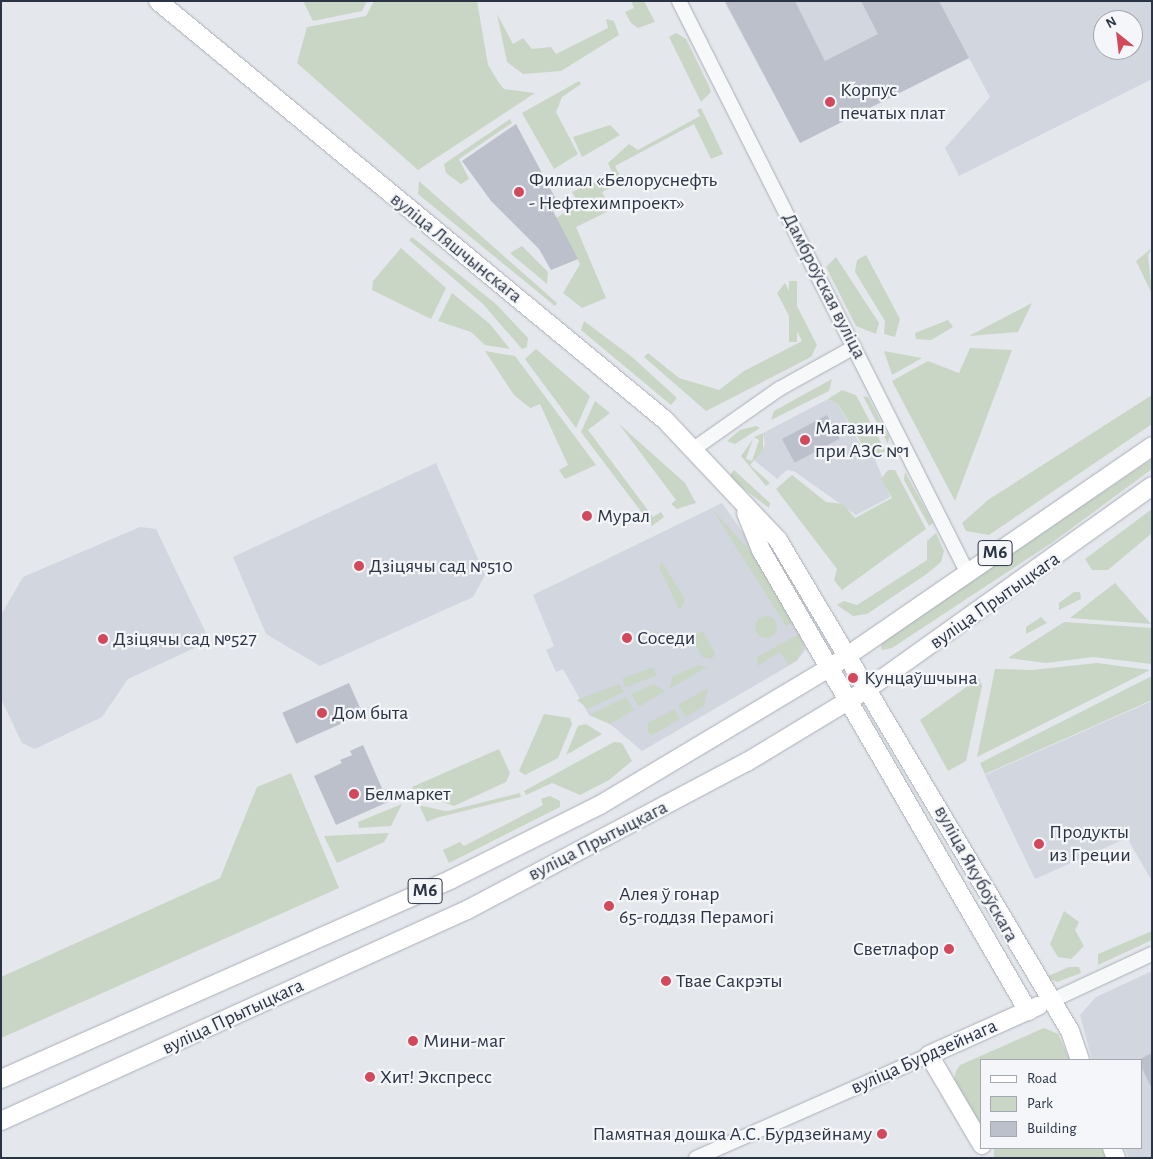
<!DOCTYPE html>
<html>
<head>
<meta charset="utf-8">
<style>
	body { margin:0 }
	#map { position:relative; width:1153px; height:1159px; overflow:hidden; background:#e4e7ec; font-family:"Alegreya Sans",sans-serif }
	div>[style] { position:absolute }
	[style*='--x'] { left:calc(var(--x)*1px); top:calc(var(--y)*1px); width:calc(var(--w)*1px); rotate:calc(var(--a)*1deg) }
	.built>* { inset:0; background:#d2d6de }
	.green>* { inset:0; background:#c9d6c5; transform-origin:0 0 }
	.round { border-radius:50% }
	.building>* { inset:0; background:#bbc0ca; transform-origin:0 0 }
	.roads { filter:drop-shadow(0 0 1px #a9aeb7) drop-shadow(0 0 1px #a9aeb7) }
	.minor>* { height:14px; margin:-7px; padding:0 7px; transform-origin:7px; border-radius:7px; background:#f7f8fa }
	.major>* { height:18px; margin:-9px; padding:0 9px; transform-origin:9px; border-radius:9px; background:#fff }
	.dots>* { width:14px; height:14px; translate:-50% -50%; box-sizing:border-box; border:2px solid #f4f6f9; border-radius:50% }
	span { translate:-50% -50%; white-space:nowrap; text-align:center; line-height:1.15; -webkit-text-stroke:4.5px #f4f6f9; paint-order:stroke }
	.shield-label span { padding:1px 4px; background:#f4f6f9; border:1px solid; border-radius:4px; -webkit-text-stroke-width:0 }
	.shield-label { font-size:19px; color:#2b3445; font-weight:700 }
	.poi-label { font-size:20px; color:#2b3445 }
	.left { translate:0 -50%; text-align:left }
	.right { translate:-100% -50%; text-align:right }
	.street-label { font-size:20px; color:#2b3445 }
	.frame { position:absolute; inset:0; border:2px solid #2b3445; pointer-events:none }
	.legend { position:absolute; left:980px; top:1059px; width:162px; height:90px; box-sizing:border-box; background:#f4f6f9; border:1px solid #a4a8b1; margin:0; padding:6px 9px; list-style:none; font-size:15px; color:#2b3445 }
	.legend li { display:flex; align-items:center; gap:10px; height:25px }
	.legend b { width:25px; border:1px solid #a4a8b1 }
	.north { position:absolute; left:1093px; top:10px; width:50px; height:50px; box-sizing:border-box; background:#f4f6f9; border:1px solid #a4a8b1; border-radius:50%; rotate:331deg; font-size:14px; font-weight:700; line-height:20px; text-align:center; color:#2b3445 }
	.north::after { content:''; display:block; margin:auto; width:18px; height:22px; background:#d1495b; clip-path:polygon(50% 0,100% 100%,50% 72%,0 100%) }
</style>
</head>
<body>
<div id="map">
	<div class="built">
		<i style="clip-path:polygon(evenodd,724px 1px,1152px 1px,1152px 79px,959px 176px,945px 148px,990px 97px,969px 58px,800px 143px,724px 1px,1103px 20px,1133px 20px,1133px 50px,1103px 50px,1103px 20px)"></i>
		<i style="clip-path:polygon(828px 399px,838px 404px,864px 452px,875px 459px,890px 497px,856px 515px,794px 471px,787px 470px,777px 479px,754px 460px,765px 445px,763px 433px)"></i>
		<i style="clip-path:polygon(436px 463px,485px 575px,473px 597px,320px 666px,266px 634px,233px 557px)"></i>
		<i style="clip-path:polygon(722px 503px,772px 574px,806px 649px,797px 661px,642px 751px,610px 724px,589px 715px,563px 669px,556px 672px,546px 650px,554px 646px,533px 595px)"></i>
		<i style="clip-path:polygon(140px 527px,156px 529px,206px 633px,203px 644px,128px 679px,102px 717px,35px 749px,22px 743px,1px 699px,1px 615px,23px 577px)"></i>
		<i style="clip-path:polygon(1152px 701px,1152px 881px,1127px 838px,1035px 879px,985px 775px)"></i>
		<i style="clip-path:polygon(1152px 971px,1152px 1158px,1129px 1158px,1125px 1148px,1142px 1148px,1142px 1060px,1092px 1060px,1080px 1015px,1096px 997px)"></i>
	</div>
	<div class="green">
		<i style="clip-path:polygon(303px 1px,367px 1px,362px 11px,313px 21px)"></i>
		<i style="clip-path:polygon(374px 1px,477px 1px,488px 65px,499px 83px,504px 89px,535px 93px,418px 170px,297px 63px,307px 27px,366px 16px)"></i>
		<i style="clip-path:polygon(631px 1px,644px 1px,655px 22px,638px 28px,631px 23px,625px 12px,634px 8px)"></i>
		<i style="clip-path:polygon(497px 14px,513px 44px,523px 38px,532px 49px,551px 47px,556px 54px,608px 28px,606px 19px,614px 21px,619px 35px,561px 71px,523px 74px,507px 62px)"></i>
		<i style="clip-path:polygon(676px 33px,686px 39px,709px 86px,711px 92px,701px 102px,669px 37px)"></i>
		<i style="clip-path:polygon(579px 81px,581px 84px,562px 97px,556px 112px,578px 154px,554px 169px,522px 113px)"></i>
		<i style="clip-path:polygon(701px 108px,723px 154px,711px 159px,694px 124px,615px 166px,623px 182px,602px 192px,611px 210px,576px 227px,606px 298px,582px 308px,563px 293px,580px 264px,556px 218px,579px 204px,572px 192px,613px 174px,608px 163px,629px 144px,638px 150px,700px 116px,697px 110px)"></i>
		<i style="clip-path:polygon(510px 119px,512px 123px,459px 159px,469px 179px,461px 184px,446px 173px,444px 164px)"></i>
		<i style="clip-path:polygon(610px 125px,620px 135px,582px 157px,573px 137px)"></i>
		<i style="clip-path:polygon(419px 181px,557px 303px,555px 306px,418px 194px)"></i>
		<i style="clip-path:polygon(412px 237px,496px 304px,528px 338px,527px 347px,522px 349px,483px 304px,409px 240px)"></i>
		<i style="clip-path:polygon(522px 246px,548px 272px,547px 284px,510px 253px)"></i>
		<i style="clip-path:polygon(401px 248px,446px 288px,431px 319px,372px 290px,373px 281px)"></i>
		<i style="clip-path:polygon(1152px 248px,1148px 255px,1152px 294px,1136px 261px)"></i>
		<i style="clip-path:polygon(866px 255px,900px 319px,895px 337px,884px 334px,885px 321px,855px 272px,857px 260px)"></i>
		<i style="clip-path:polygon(836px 257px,879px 323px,876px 334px,856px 326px,826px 267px)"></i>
		<i style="left:789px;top:281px;width:8px;height:61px"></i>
		<i style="clip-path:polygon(785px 283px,817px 345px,811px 357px,706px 411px,644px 357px,648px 353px,679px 378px,719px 390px,744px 371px,802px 341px,777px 293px)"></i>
		<i style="clip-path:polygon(452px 293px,490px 324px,510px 349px,485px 345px,471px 332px,438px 321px)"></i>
		<i style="clip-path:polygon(1032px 303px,1018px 332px,969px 336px)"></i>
		<i style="clip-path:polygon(948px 320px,953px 327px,931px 340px,916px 339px,915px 333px)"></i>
		<i style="clip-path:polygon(584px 321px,632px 357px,677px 398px,671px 405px,581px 330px)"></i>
		<i style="clip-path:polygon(970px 348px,1012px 350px,955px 501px,892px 381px,928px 361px,959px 373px)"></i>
		<i style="clip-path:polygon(536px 349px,590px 396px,576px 428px,525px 359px)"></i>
		<i style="clip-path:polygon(485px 351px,515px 356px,596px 465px,565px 479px,559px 470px,568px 465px,540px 404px,530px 408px,514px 395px)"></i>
		<i style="clip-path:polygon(884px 351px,922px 358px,892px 375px)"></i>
		<i style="clip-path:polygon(832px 379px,829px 391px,771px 420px,774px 411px)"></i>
		<i style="clip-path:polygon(842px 390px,856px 395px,885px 450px,879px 458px,870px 458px,838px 404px,828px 399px)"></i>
		<i style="clip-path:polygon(1152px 395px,1152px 424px,989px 535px,966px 531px,962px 523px,988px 500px)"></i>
		<i style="clip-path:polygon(863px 396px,868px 397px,889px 437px,888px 444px)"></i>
		<i style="clip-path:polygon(595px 401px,610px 413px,588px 430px,653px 517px,661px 512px,664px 517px,652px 526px,581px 432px)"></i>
		<i style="clip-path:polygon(619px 424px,685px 483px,696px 503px,677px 509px,671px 504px,676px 500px)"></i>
		<i style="clip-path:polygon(756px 426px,760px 428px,735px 444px,727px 441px,740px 430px)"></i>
		<i style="clip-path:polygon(763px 433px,763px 450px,750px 465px,770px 483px,766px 486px,741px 456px,753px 439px,746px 459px,752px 461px,759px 440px,754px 437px)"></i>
		<i style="clip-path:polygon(1152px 459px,1152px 469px,1053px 542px,892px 648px,882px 650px,881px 645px,890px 636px)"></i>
		<i style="clip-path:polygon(734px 470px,770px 503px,769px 508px,736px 483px,730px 475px)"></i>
		<i style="clip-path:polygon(888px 470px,895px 470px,926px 529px,842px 590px,834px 580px,837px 569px,776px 489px,792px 475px,826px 502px,843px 504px,855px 518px,892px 498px,881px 479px)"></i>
		<i style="clip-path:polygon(905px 472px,933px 523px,929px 526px,904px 480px)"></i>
		<i style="clip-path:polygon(712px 509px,753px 554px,793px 622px,786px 626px)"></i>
		<i style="clip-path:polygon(1152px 509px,1152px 533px,1108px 570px,1092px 570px,1085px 559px)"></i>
		<i style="clip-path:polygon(936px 533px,944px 551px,941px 562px,928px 573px,867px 614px,853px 616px,837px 605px,844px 601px,857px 605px,927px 560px,927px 541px)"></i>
		<i style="clip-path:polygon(662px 562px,685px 599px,680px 611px,659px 567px)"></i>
		<i style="clip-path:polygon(1115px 583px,1151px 624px,1070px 618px,1093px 600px)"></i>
		<i style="clip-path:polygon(1074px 592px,1080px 592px,1081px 599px,1059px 610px,1059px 603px)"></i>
		<i class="round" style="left:755px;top:616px;width:22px;height:22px"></i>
		<i style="clip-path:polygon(1041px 617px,1047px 623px,1026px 634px,1026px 627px)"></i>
		<i style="clip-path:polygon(1064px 622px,1152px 628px,1152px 664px,1093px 657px,1046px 663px,1008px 658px)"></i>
		<i style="clip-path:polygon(703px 631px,715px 653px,712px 659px,702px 657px,691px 637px)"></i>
		<i style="clip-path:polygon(801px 633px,803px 649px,797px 659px,789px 665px,780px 652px,757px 666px,757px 657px)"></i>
		<i style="clip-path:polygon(1097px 663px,1150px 670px,977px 757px,995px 669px,1032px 670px)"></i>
		<i style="clip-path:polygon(698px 665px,707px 667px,669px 689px,673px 676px)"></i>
		<i style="left:653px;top:667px;width:9px;height:33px;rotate:69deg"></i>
		<i style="clip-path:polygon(1152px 676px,1152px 700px,985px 774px,980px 763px)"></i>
		<i style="clip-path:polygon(979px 678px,982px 686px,966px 761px,948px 771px,920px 720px)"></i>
		<i style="clip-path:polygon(619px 684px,624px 692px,588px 709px,577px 700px)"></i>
		<i style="clip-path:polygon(654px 684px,665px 691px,639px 707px,631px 694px)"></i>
		<i style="clip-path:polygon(708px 688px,704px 706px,686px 717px,678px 705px)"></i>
		<i style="clip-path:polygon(626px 697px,634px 710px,610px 724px,589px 715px)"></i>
		<i style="clip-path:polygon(674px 709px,680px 719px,652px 735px,648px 732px,648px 723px)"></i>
		<i style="clip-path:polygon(544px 714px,570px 718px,572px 724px,558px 758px,525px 775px,519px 771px)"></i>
		<i style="clip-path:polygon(586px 724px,602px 734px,566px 755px,578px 726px)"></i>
		<i style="clip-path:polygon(614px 742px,622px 743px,632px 761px,609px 780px,580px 795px,552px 783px,526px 795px,524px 791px)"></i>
		<i style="clip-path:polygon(499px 749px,510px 773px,506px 782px,454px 806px,416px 793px,412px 787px)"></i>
		<i style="clip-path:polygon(291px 773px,339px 888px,1px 1038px,1px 977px,220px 878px,257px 787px)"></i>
		<i style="left:520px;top:793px;width:4px;height:95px;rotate:76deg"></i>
		<i style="clip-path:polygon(550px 796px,560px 801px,560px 807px,449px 863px,443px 850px,460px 842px,464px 846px,543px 805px,541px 799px)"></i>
		<i style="clip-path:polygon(402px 804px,391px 826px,359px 828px,358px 822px)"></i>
		<i style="clip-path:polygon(419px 805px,449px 812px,427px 822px)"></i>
		<i style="clip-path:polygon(389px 833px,384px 842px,337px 863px,324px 836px)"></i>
		<i style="clip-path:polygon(1064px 911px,1079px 922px,1075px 930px,1084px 946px,1071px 959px,1058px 957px,1050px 944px)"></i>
		<i style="clip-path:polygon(1152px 931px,1152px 940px,1098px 965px,1098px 954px)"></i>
		<i style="clip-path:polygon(1069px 967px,1079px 967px,1081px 973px,1057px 982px,1046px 977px)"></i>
		<i style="clip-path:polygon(1044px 1028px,1058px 1034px,1070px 1060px,982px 1060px,982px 1128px,954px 1080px,956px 1071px,960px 1065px)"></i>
		<i style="left:994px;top:1148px;width:115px;height:11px"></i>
	</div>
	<div class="building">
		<i style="clip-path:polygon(725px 1px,795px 1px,825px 61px,878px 34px,861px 1px,939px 1px,969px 58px,800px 143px)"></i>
		<i style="clip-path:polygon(516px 124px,560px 207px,553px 211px,578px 259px,551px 270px,539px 249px,491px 201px,462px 161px)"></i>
		<i style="left:827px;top:415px;width:27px;height:51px;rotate:62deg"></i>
		<i style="left:349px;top:683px;width:34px;height:73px;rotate:66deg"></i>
		<i style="clip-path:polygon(363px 745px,388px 802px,336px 825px,314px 776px,342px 763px,340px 760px,352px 755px,350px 751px)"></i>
		<i style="clip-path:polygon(1152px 1053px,1152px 1089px,1142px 1068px,1142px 1058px)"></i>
	</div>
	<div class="roads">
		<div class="minor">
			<i style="--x:679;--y:1;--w:640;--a:63.23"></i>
			<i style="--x:695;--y:448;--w:103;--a:-35.1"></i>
			<i style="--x:779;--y:389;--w:86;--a:-29.2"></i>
			<i style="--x:1051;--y:1001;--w:111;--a:-25"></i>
			<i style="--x:696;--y:1158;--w:255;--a:-23.8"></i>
		</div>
		<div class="major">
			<i style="--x:158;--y:1;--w:658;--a:39.57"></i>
			<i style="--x:665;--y:420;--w:165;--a:46.7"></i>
			<i style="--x:778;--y:540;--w:571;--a:59.26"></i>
			<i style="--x:1070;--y:1031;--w:31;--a:71"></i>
			<i style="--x:746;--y:513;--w:40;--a:68"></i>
			<i style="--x:761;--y:550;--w:533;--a:59.92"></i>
			<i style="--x:1;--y:1079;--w:493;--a:-23.9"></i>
			<i style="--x:452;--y:879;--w:165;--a:-26.6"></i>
			<i style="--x:600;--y:805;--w:269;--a:-30.9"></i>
			<i style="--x:831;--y:667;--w:390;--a:-34.5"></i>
			<i style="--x:1;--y:1121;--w:512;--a:-24.36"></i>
			<i style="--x:467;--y:910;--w:317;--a:-27.9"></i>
			<i style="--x:747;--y:762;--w:143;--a:-31.2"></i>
			<i style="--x:869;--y:688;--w:348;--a:-35.5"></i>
			<i style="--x:982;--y:1145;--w:104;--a:-120.5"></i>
			<i style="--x:929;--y:1055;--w:120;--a:-24.2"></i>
			<i style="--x:1112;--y:1148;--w:11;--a:68"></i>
		</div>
	</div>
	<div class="dots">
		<i style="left:830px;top:102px;background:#d1495b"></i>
		<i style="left:519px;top:192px;background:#d1495b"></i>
		<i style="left:805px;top:440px;background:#d1495b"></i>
		<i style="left:587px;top:516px;background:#d1495b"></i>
		<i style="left:359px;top:566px;background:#d1495b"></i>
		<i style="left:627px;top:638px;background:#d1495b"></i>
		<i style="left:103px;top:639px;background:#d1495b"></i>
		<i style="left:853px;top:678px;background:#d1495b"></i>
		<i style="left:322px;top:713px;background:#d1495b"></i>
		<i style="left:354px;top:794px;background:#d1495b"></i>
		<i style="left:1039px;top:844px;background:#d1495b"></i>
		<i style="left:609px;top:906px;background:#d1495b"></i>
		<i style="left:949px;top:949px;background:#d1495b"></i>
		<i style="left:666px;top:981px;background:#d1495b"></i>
		<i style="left:413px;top:1041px;background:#d1495b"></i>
		<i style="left:370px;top:1077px;background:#d1495b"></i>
		<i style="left:882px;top:1134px;background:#d1495b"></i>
	</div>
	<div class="shield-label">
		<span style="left:995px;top:553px">М6</span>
		<span style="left:425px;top:891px">М6</span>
	</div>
	<div class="poi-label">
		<span class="left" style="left:840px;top:102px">Корпус<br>печатых плат</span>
		<span class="left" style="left:529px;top:192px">Филиал «Белоруснефть<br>- Нефтехимпроект»</span>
		<span class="left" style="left:815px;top:440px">Магазин<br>при АЗС №1</span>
		<span class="left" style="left:597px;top:516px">Мурал</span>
		<span class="left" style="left:369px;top:566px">Дзіцячы сад №510</span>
		<span class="left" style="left:637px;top:638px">Соседи</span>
		<span class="left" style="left:113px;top:639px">Дзіцячы сад №527</span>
		<span class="left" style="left:864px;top:678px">Кунцаўшчына</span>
		<span class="left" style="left:332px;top:713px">Дом быта</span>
		<span class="left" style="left:364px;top:794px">Белмаркет</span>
		<span class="left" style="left:1049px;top:844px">Продукты<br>из Греции</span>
		<span class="left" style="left:619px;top:906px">Алея ў гонар<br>65-годдзя Перамогі</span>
		<span class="right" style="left:939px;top:949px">Светлафор</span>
		<span class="left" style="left:676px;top:981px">Твае Сакрэты</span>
		<span class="left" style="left:423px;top:1041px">Мини-маг</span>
		<span class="left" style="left:380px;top:1077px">Хит! Экспресс</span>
		<span class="right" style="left:872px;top:1134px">Памятная дошка А.С. Бурдзейнаму</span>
	</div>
	<div class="street-label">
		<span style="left:456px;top:248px;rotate:39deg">вуліца Ляшчынскага</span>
		<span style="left:824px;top:286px;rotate:63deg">Дамброўская вуліца</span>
		<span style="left:995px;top:601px;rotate:-35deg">вуліца Прытыцкага</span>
		<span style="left:598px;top:841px;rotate:-27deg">вуліца Прытыцкага</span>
		<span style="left:976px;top:874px;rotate:61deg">вуліца Якубоўскага</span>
		<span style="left:233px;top:1017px;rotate:-25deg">вуліца Прытыцкага</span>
		<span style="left:924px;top:1057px;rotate:-24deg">вуліца Бурдзейнага</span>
	</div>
	<div class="frame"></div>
	<ul class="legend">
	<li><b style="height:6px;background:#fff"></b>Road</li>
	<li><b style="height:14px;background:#c9d6c5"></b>Park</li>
	<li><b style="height:14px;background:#bbc0ca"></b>Building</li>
	</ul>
	<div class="north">N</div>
</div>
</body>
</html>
